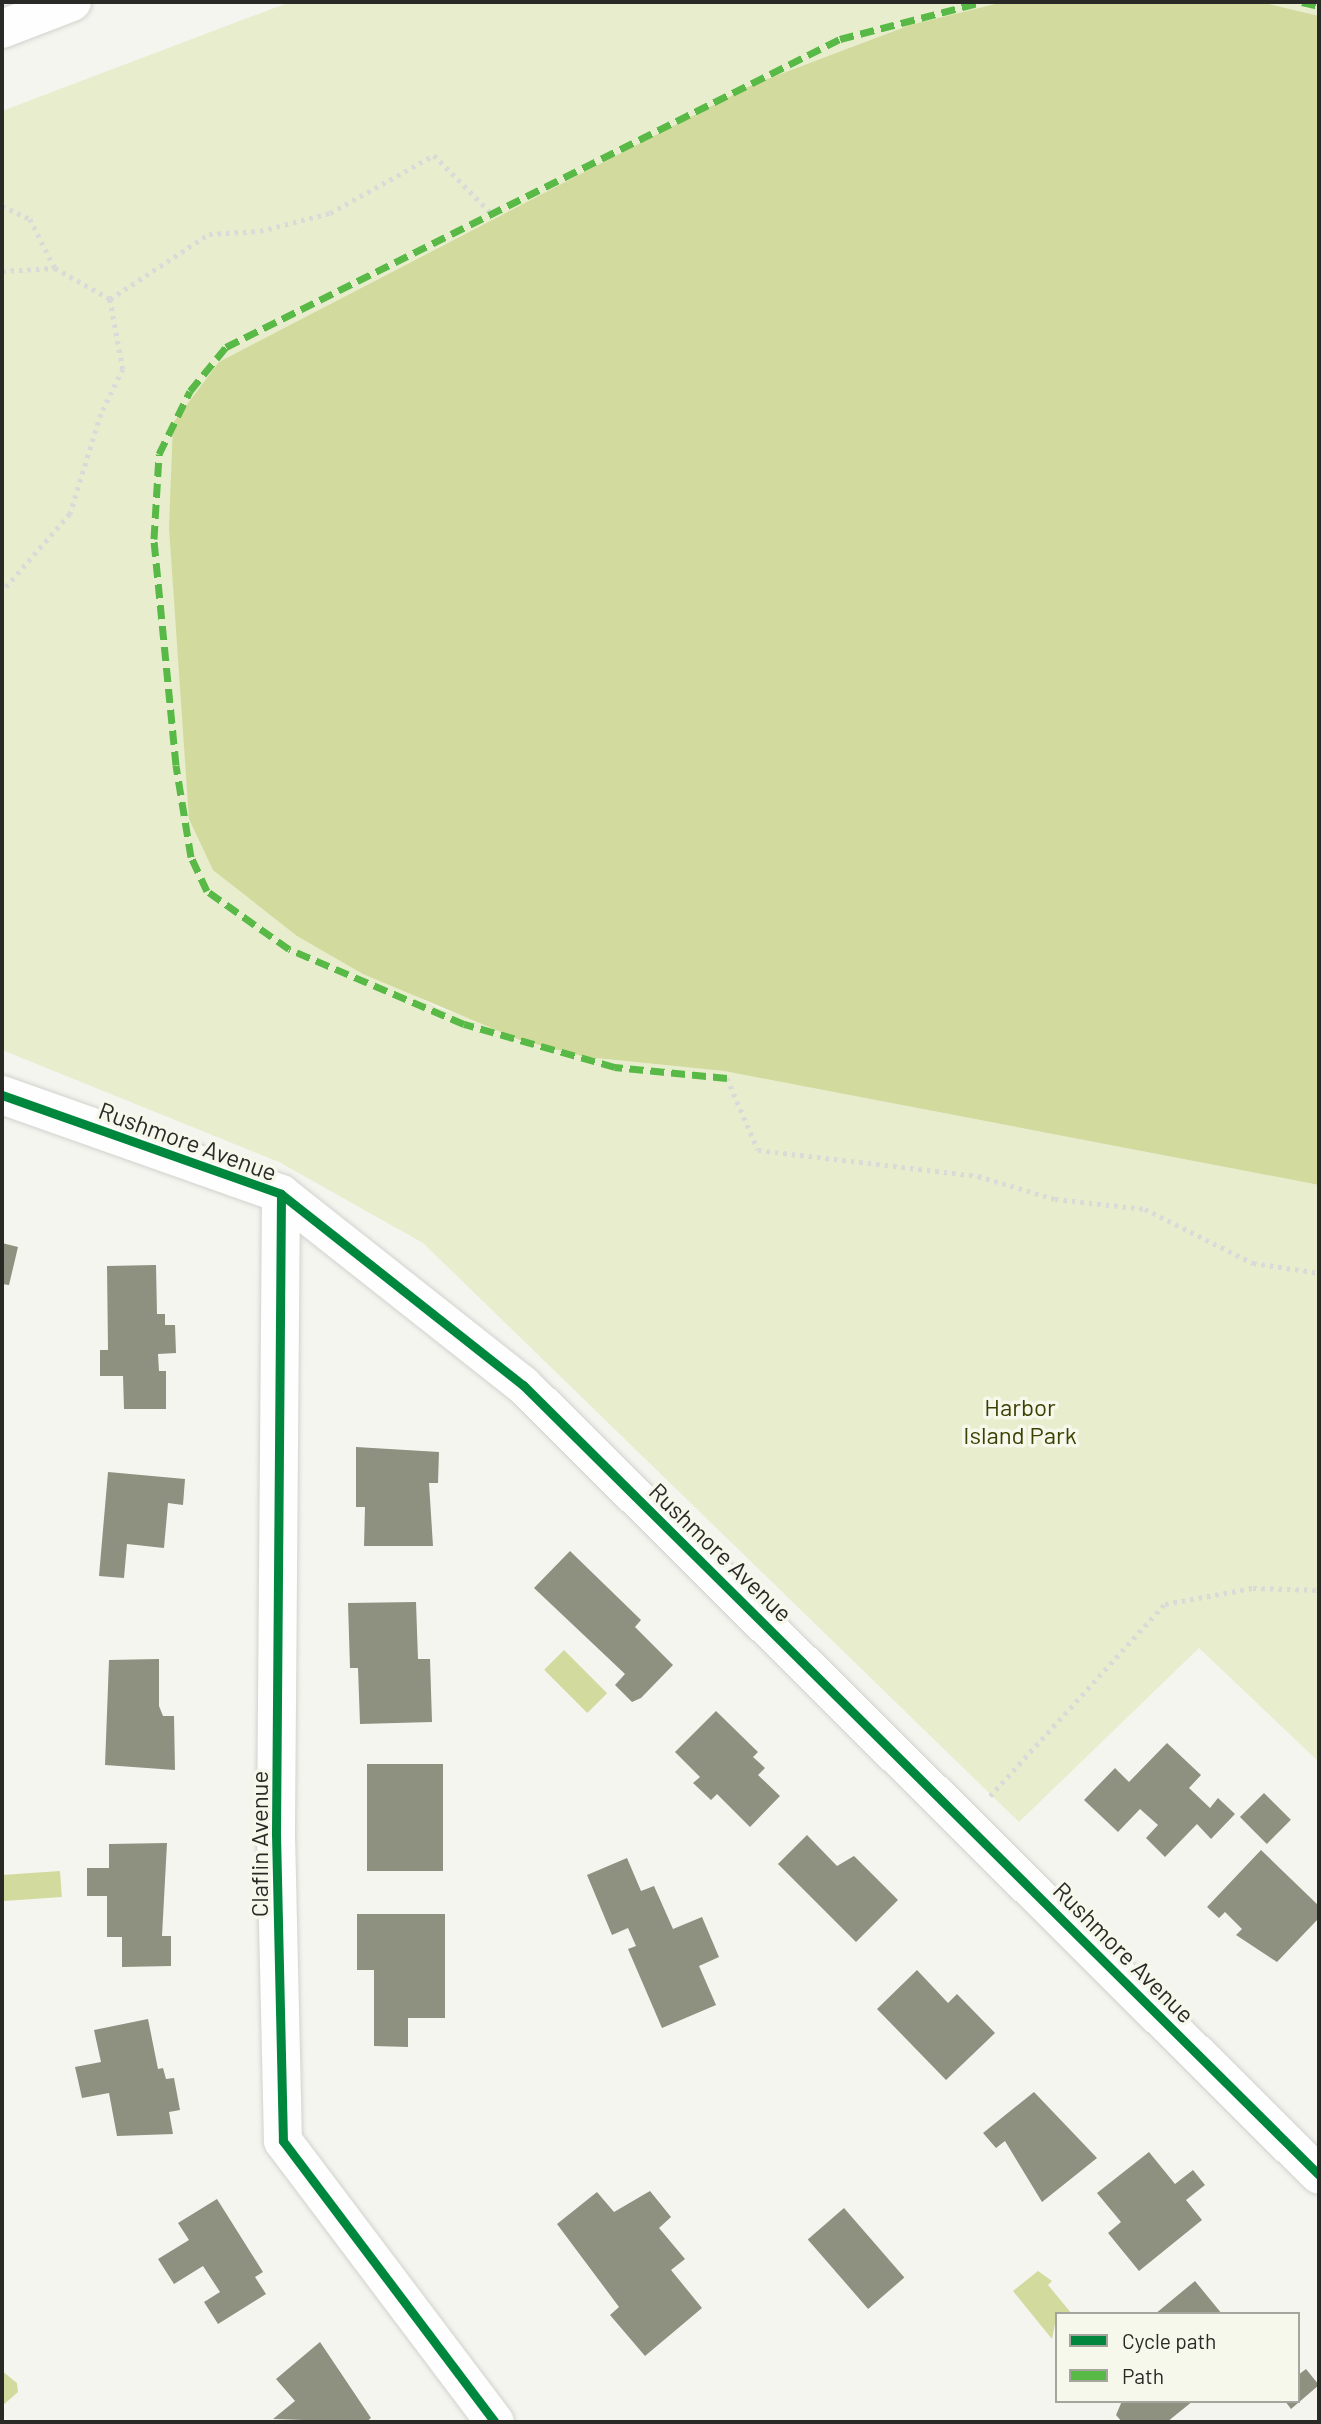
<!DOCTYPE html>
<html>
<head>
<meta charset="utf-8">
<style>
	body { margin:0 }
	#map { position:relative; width:1321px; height:2424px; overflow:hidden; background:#f4f5ef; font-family:Barlow,sans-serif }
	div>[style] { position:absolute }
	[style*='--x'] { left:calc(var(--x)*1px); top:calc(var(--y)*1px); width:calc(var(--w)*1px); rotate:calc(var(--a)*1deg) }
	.green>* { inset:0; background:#e8edcd }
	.water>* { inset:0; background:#d3da9e; transform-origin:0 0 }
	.building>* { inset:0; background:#8e9080; transform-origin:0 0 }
	.path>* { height:4.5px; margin-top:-2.25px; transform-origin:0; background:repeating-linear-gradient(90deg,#dadbd8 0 3.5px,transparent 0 8.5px) }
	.roads { filter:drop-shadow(0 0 2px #d1d2cd) drop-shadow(0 0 2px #d1d2cd) }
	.minor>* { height:38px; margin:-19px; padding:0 19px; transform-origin:19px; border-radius:19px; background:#fdfefd }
	.major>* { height:38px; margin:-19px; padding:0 19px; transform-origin:19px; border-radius:19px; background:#fdfefd }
	.quiet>* { height:7px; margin-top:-3.5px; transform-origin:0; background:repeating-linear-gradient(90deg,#58b947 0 14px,transparent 0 21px) }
	.cycleway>* { height:9px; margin:-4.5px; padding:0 4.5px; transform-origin:4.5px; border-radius:4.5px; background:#00873e }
	span { translate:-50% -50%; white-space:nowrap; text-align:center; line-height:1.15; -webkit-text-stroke:7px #f6f8ec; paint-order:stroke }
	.street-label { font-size:24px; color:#292925 }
	.park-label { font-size:24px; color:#3d4100 }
	.frame { position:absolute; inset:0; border:4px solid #292925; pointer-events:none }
	.legend { position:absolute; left:1055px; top:2312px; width:245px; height:91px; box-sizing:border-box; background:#f6f8ec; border:2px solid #a4a59c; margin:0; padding:9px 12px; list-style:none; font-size:21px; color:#292925 }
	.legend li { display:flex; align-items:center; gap:14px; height:35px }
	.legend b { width:35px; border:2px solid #a4a59c }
</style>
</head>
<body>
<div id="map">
	<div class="green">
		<i style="clip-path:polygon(290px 2px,1003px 2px,910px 25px,754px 84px,297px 936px,439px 1008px,586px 1057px,724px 1071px,1319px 1185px,1319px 1762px,1199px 1648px,1019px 1822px,423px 1243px,279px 1162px,2px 1050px,2px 111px)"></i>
		<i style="clip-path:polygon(1261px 2px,1319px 2px,1319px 16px)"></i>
	</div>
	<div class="water">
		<i style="clip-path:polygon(1003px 2px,1261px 2px,1319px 16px,1319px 1185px,724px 1071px,586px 1057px,520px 1040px,363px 974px,297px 936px,213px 870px,189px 819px,169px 528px,173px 423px,219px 362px,754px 84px,910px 25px)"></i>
		<i style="left:564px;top:1650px;width:61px;height:28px;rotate:45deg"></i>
		<i style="left:60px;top:1871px;width:26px;height:58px;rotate:86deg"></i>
		<i style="clip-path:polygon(1038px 2271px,1052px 2281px,1048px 2285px,1072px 2314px,1057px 2314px,1052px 2339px,1013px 2291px)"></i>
		<i style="clip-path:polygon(2px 2371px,17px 2383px,18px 2392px,2px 2406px)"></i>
	</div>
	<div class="building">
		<i style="clip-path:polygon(2px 1243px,18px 1247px,9px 1285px,2px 1284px)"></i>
		<i style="clip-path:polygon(156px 1265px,157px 1314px,165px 1314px,165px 1325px,175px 1325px,176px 1353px,158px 1354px,159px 1371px,166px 1371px,166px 1409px,124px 1409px,123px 1376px,100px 1376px,100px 1350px,108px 1350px,107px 1266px)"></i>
		<i style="clip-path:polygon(356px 1447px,439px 1452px,438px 1483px,429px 1483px,433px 1546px,364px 1546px,365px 1507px,356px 1507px)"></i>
		<i style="clip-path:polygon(108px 1472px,185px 1479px,183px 1505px,168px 1503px,164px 1548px,127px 1544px,124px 1578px,99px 1576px)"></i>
		<i style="clip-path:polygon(570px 1551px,641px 1620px,635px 1627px,673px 1665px,641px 1698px,632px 1702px,615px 1685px,625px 1674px,534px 1588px)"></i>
		<i style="clip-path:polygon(416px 1602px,418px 1659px,430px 1659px,432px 1722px,360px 1724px,358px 1668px,350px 1668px,348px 1603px)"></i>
		<i style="clip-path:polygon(159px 1659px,159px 1706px,163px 1716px,174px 1716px,175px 1770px,105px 1765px,109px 1660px)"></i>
		<i style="clip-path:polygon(716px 1711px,758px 1752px,753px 1757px,765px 1768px,758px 1775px,780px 1796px,750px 1827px,717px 1794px,711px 1800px,693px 1783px,700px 1777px,675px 1752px)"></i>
		<i style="clip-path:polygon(1167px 1743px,1201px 1775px,1189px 1788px,1210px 1808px,1218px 1798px,1235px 1814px,1211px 1839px,1197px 1824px,1165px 1857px,1146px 1838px,1158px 1825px,1140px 1809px,1118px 1832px,1084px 1800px,1115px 1768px,1129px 1782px)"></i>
		<i style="left:367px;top:1764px;width:76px;height:107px"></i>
		<i style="left:1264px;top:1793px;width:38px;height:34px;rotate:45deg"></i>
		<i style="clip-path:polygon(807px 1835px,837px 1866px,854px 1856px,898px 1900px,856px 1942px,778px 1864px)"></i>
		<i style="clip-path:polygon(167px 1843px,162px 1936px,171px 1936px,171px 1966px,122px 1967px,122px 1937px,107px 1937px,107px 1896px,87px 1896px,87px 1868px,109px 1868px,109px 1844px)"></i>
		<i style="clip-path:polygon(1261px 1850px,1319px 1906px,1319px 1918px,1277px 1962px,1236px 1935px,1242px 1929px,1225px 1912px,1219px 1918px,1207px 1907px)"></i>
		<i style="clip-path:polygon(627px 1858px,641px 1891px,654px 1886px,673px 1929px,702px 1917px,719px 1957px,699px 1966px,716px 2005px,662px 2028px,628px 1949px,636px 1946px,628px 1928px,612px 1935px,587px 1875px)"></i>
		<i style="clip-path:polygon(357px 1914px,445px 1914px,445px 2018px,408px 2018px,408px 2047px,374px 2046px,374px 1970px,357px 1970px)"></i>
		<i style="clip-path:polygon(917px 1970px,948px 2003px,957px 1994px,995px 2033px,946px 2080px,877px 2009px)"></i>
		<i style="clip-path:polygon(148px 2019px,158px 2069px,163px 2068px,166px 2079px,174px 2078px,180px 2110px,169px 2112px,173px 2134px,117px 2136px,109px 2093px,82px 2098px,75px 2067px,101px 2062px,94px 2030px)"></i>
		<i style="clip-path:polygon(1034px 2092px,1097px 2158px,1042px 2202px,1005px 2141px,996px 2148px,983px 2133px)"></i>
		<i style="clip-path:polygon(1149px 2152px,1175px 2184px,1193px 2170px,1205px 2185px,1186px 2200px,1202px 2220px,1139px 2271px,1108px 2233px,1121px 2222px,1097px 2193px)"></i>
		<i style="clip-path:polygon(650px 2191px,671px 2217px,659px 2228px,685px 2259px,671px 2270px,702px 2308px,645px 2356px,610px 2315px,619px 2307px,557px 2224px,597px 2192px,614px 2212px)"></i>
		<i style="clip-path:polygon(217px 2199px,263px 2272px,255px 2277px,266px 2294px,218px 2324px,204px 2302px,220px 2292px,203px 2266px,174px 2284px,158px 2259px,189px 2240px,178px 2223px)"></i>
		<i style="left:844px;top:2208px;width:92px;height:48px;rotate:49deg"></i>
		<i style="clip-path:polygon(1195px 2281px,1222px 2314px,1155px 2314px)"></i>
		<i style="clip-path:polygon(320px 2342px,371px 2418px,366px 2422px,273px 2419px,295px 2401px,276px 2379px)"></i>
		<i style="clip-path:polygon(1306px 2369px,1319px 2385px,1291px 2409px,1285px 2401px,1298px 2401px,1298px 2375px)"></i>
		<i style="clip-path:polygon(1122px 2401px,1193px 2401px,1167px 2422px,1122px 2422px,1116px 2415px)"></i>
	</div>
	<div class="path">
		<i style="--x:2;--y:206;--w:31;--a:25"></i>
		<i style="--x:30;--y:219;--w:55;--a:63"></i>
		<i style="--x:55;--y:268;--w:63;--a:29.4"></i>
		<i style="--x:110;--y:299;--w:71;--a:79.5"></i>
		<i style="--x:123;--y:369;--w:50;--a:116.1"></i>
		<i style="--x:101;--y:414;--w:105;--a:107.2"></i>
		<i style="--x:70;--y:514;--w:103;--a:131.1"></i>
		<i style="--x:2;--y:271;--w:53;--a:-3.2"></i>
		<i style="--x:110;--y:299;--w:118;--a:-33.3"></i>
		<i style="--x:209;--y:234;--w:51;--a:-3.4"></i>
		<i style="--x:260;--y:231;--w:72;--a:-14.4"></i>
		<i style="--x:330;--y:213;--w:119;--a:-29.1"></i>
		<i style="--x:434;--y:155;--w:84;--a:45.5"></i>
		<i style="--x:727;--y:1078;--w:78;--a:66.7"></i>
		<i style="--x:758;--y:1150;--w:222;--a:6.7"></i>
		<i style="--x:978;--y:1176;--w:80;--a:16.6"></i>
		<i style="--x:1055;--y:1199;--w:91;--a:6.3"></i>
		<i style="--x:1145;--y:1209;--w:121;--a:26.6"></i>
		<i style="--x:1253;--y:1263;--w:67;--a:8.6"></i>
		<i style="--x:990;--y:1796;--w:260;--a:-47.7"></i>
		<i style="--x:1165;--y:1604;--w:89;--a:-10.3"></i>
		<i style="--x:1253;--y:1588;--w:66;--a:1.7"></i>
	</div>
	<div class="roads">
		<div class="minor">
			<i style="--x:2;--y:1095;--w:296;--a:19.5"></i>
			<i style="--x:281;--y:1194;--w:308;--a:38.3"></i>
			<i style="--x:523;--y:1385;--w:1121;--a:44.78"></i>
			<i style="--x:281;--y:1194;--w:640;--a:90.45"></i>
			<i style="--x:276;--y:1834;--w:307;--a:88.7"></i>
			<i style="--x:283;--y:2141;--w:352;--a:53"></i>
		</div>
		<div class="major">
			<i style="--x:2;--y:29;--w:75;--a:-21.1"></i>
		</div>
	</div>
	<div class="quiet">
		<i style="--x:1302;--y:2;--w:17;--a:13"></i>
		<i style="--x:727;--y:1078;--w:113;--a:-174.4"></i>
		<i style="--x:615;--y:1067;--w:157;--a:-164.1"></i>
		<i style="--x:464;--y:1024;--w:190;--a:-156.8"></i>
		<i style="--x:289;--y:949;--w:100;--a:-144.7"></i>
		<i style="--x:207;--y:891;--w:38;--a:-115"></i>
		<i style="--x:191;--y:857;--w:93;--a:-99.3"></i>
		<i style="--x:176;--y:765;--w:227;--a:-95.6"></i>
		<i style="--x:154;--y:539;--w:85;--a:-86.6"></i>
		<i style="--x:159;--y:454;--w:70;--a:-63.8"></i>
		<i style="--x:190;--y:391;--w:57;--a:-50.7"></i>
		<i style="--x:226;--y:347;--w:687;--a:-26.64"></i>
		<i style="--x:840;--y:39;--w:147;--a:-14.6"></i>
	</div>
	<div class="cycleway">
		<i style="--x:2;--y:1095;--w:296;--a:19.5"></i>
		<i style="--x:281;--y:1194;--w:308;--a:38.3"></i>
		<i style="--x:523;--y:1385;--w:1121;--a:44.78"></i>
		<i style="--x:281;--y:1194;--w:640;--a:90.45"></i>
		<i style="--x:276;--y:1834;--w:307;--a:88.7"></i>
		<i style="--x:283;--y:2141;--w:352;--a:53"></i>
	</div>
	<div class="street-label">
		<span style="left:188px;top:1141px;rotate:20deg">Rushmore Avenue</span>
		<span style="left:721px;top:1552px;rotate:44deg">Rushmore Avenue</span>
		<span style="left:259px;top:1844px;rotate:-90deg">Claflin Avenue</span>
		<span style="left:1124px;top:1952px;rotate:45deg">Rushmore Avenue</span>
	</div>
	<div class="park-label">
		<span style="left:1020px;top:1421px">Harbor<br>Island Park</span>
	</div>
	<div class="frame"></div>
	<ul class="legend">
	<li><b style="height:9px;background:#00873e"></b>Cycle path</li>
	<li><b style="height:9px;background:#58b947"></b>Path</li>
	</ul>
</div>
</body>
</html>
